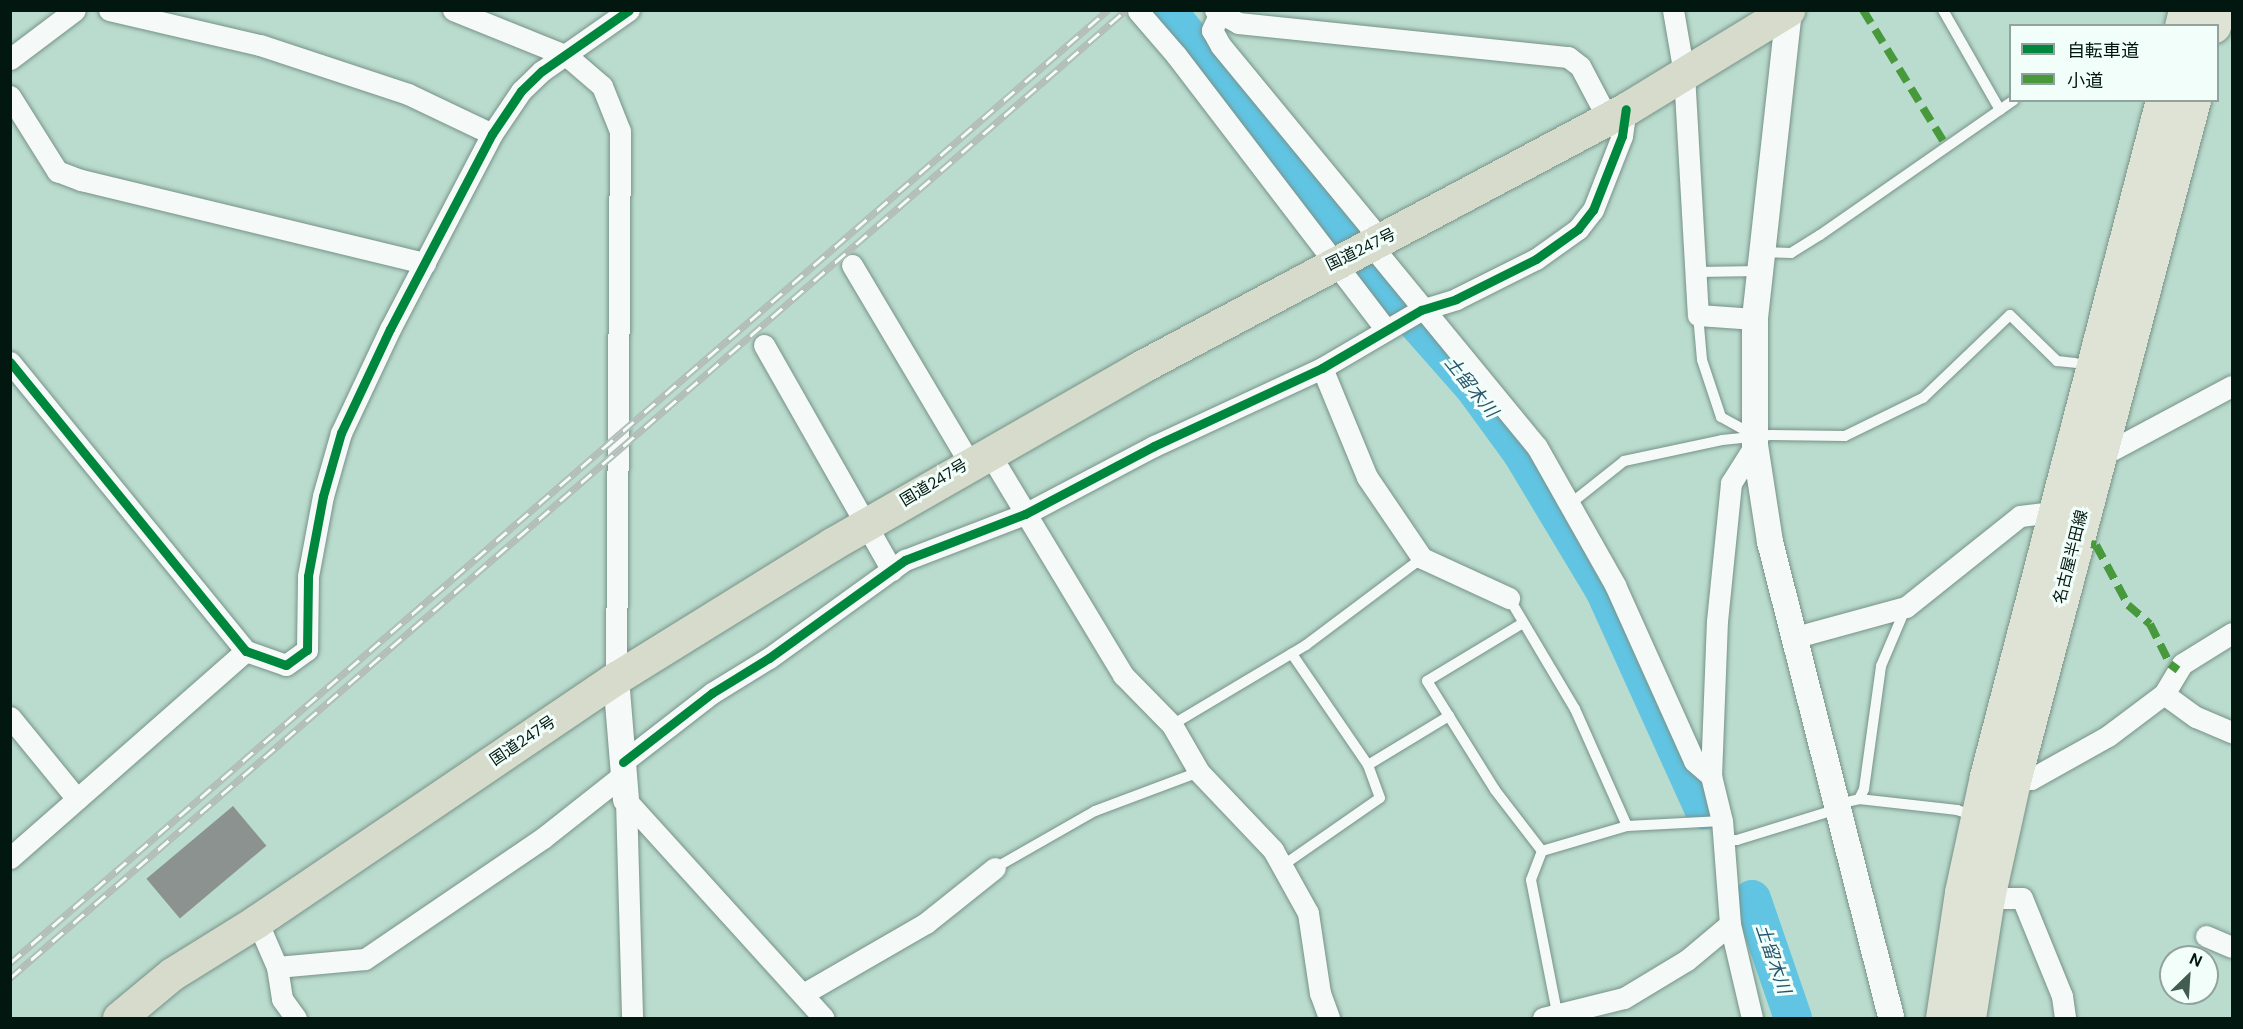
<!DOCTYPE html>
<html>
<head>
<meta charset="utf-8">
<style>
	body { margin:0 }
	#map { position:relative; width:2243px; height:1029px; overflow:hidden; background:#badcce; font-family:"DM Sans","Noto Sans JP",sans-serif }
	div>[style] { position:absolute }
	[style*='--x'] { left:calc(var(--x)*1px); top:calc(var(--y)*1px); width:calc(var(--w)*1px); rotate:calc(var(--a)*1deg) }
	.river>* { height:38px; margin:-19px; padding:0 19px; transform-origin:19px; border-radius:19px; background:#61c4e2 }
	.building>* { inset:0; background:#8b9290; transform-origin:0 0 }
	.roads { filter:drop-shadow(0 0 2px #789289) drop-shadow(0 0 2px #789289) }
	.service>* { height:10px; margin:-5px; padding:0 5px; transform-origin:5px; border-radius:5px; background:#f5faf8 }
	.minor>* { height:21px; margin:-10.5px; padding:0 10.5px; transform-origin:10.5px; border-radius:10.5px; background:#f5faf8 }
	.tertiary>* { height:26px; margin:-13px; padding:0 13px; transform-origin:13px; border-radius:13px; background:#f5faf8 }
	.primary>* { height:33px; margin:-16.5px; padding:0 16.5px; transform-origin:16.5px; border-radius:16.5px; background:#dee3d6 }
	.trunk>* { height:33px; margin:-16.5px; padding:0 16.5px; transform-origin:16.5px; border-radius:16.5px; background:#d6dbcb }
	.rail>* { height:7px; margin-top:-3.5px; transform-origin:0; background:repeating-linear-gradient(90deg,#f2fef9 0 14px,#b3bdb9 0 28px); box-sizing:border-box; border-block:2px solid #b3bdb9 }
	.quiet>* { height:8px; margin-top:-4px; transform-origin:0; background:repeating-linear-gradient(90deg,#47993c 0 15px,transparent 0 23px) }
	.cycleway>* { height:9px; margin:-4.5px; padding:0 4.5px; transform-origin:4.5px; border-radius:4.5px; background:#00873e }
	span { translate:-50% -50%; white-space:nowrap; text-align:center; line-height:1.15; -webkit-text-stroke:6px #f2fef9; paint-order:stroke }
	.street-label { font-size:16px; color:#011710 }
	.water-label { font-size:18px; color:#25566c; font-style:italic }
	.frame { position:absolute; inset:0; border:12px solid #011710; pointer-events:none }
	.legend { position:absolute; left:2009px; top:24px; width:210px; height:78px; box-sizing:border-box; background:#f2fef9; border:2px solid #92a29c; margin:0; padding:8px 10px; list-style:none; font-size:18px; color:#011710 }
	.legend li { display:flex; align-items:center; gap:12px; height:30px }
	.legend b { width:30px; border:2px solid #92a29c }
	.north { position:absolute; left:2159px; top:945px; width:60px; height:60px; box-sizing:border-box; background:#f2fef9; border:2px solid #92a29c; border-radius:50%; rotate:25deg; font-size:16px; font-weight:700; line-height:24px; text-align:center; color:#011710 }
	.north::after { content:''; display:block; margin:auto; width:21px; height:27px; background:#425c52; clip-path:polygon(50% 0,100% 100%,50% 72%,0 100%) }
</style>
</head>
<body>
<div id="map">
	<div class="river">
		<i style="--x:1167;--y:10;--w:264;--a:51"></i>
		<i style="--x:1333;--y:215;--w:57;--a:57.1"></i>
		<i style="--x:1364;--y:263;--w:168;--a:48.6"></i>
		<i style="--x:1475;--y:389;--w:78;--a:53.9"></i>
		<i style="--x:1521;--y:452;--w:161;--a:59"></i>
		<i style="--x:1604;--y:590;--w:242;--a:65.6"></i>
		<i style="--x:1752;--y:899;--w:126;--a:71"></i>
	</div>
	<div class="building">
		<i style="left:233px;top:806px;width:52px;height:113px;rotate:50deg"></i>
	</div>
	<div class="roads">
		<div class="service">
			<i style="--x:1943;--y:10;--w:115;--a:60.3"></i>
			<i style="--x:1762;--y:252;--w:29;--a:2"></i>
			<i style="--x:1791;--y:253;--w:34;--a:-32"></i>
			<i style="--x:1820;--y:235;--w:236;--a:-34.8"></i>
			<i style="--x:1696;--y:272;--w:64;--a:-0.9"></i>
			<i style="--x:1698;--y:315;--w:45;--a:84.9"></i>
			<i style="--x:1702;--y:360;--w:60;--a:71.6"></i>
			<i style="--x:1721;--y:417;--w:39;--a:29"></i>
			<i style="--x:1570;--y:504;--w:69;--a:-38.5"></i>
			<i style="--x:1624;--y:461;--w:100;--a:-12.1"></i>
			<i style="--x:1722;--y:440;--w:49;--a:-5.8"></i>
			<i style="--x:1771;--y:435;--w:74;--a:0.8"></i>
			<i style="--x:1845;--y:436;--w:87;--a:-26"></i>
			<i style="--x:1923;--y:398;--w:120;--a:-43.7"></i>
			<i style="--x:2010;--y:315;--w:66;--a:44.4"></i>
			<i style="--x:2057;--y:361;--w:18;--a:6"></i>
			<i style="--x:1509;--y:598;--w:129;--a:59.3"></i>
			<i style="--x:1575;--y:709;--w:128;--a:66"></i>
			<i style="--x:1627;--y:826;--w:89;--a:163.6"></i>
			<i style="--x:1542;--y:851;--w:31;--a:111"></i>
			<i style="--x:1531;--y:880;--w:135;--a:78.9"></i>
			<i style="--x:1523;--y:623;--w:112;--a:148.9"></i>
			<i style="--x:1427;--y:681;--w:128;--a:58"></i>
			<i style="--x:1495;--y:790;--w:77;--a:52.4"></i>
			<i style="--x:1172;--y:725;--w:156;--a:-30.8"></i>
			<i style="--x:1306;--y:645;--w:145;--a:-36.9"></i>
			<i style="--x:1368;--y:765;--w:95;--a:-31.2"></i>
			<i style="--x:1859;--y:799;--w:11;--a:-63"></i>
			<i style="--x:1864;--y:789;--w:124;--a:-82.1"></i>
			<i style="--x:1881;--y:666;--w:64;--a:-67"></i>
			<i style="--x:1838;--y:804;--w:22;--a:-13"></i>
			<i style="--x:1859;--y:799;--w:99;--a:6.4"></i>
			<i style="--x:1957;--y:810;--w:18;--a:19"></i>
			<i style="--x:1627;--y:826;--w:95;--a:-3"></i>
			<i style="--x:1723;--y:840;--w:14;--a:0"></i>
			<i style="--x:1737;--y:840;--w:106;--a:-17.1"></i>
			<i style="--x:1282;--y:866;--w:119;--a:-34.8"></i>
			<i style="--x:1380;--y:798;--w:35;--a:-110"></i>
			<i style="--x:1368;--y:765;--w:135;--a:-124.4"></i>
			<i style="--x:995;--y:868;--w:115;--a:-29.7"></i>
			<i style="--x:1095;--y:811;--w:111;--a:-20.6"></i>
		</div>
		<div class="minor">
			<i style="--x:109;--y:10;--w:155;--a:13.1"></i>
			<i style="--x:260;--y:45;--w:156;--a:18.3"></i>
			<i style="--x:408;--y:94;--w:93;--a:25.5"></i>
			<i style="--x:453;--y:10;--w:123;--a:22"></i>
			<i style="--x:567;--y:56;--w:46;--a:40.6"></i>
			<i style="--x:602;--y:86;--w:48;--a:68.2"></i>
			<i style="--x:620;--y:131;--w:547;--a:90.42"></i>
			<i style="--x:1215;--y:10;--w:26;--a:29"></i>
			<i style="--x:1238;--y:23;--w:332;--a:5.9"></i>
			<i style="--x:1568;--y:57;--w:15;--a:37"></i>
			<i style="--x:1580;--y:66;--w:60;--a:62.2"></i>
			<i style="--x:1673;--y:10;--w:65;--a:80.2"></i>
			<i style="--x:1684;--y:74;--w:241;--a:86.7"></i>
			<i style="--x:1698;--y:315;--w:57;--a:4"></i>
			<i style="--x:1138;--y:11;--w:58;--a:49.2"></i>
			<i style="--x:1176;--y:55;--w:346;--a:52.6"></i>
			<i style="--x:1219;--y:15;--w:17;--a:115"></i>
			<i style="--x:1212;--y:30;--w:18;--a:61"></i>
			<i style="--x:1221;--y:46;--w:253;--a:50.5"></i>
			<i style="--x:10;--y:59;--w:81;--a:-37"></i>
			<i style="--x:10;--y:96;--w:89;--a:57.9"></i>
			<i style="--x:57;--y:171;--w:26;--a:21"></i>
			<i style="--x:81;--y:180;--w:354;--a:13.6"></i>
			<i style="--x:1371;--y:245;--w:261;--a:50.6"></i>
			<i style="--x:1537;--y:447;--w:159;--a:60.5"></i>
			<i style="--x:1615;--y:585;--w:193;--a:65.8"></i>
			<i style="--x:1694;--y:761;--w:23;--a:41"></i>
			<i style="--x:852;--y:265;--w:229;--a:59.3"></i>
			<i style="--x:764;--y:345;--w:259;--a:60.4"></i>
			<i style="--x:10;--y:362;--w:373;--a:50.8"></i>
			<i style="--x:246;--y:651;--w:42;--a:19.3"></i>
			<i style="--x:286;--y:665;--w:26;--a:-36"></i>
			<i style="--x:307;--y:650;--w:74;--a:-89.2"></i>
			<i style="--x:308;--y:576;--w:81;--a:-79.4"></i>
			<i style="--x:323;--y:496;--w:66;--a:-74.1"></i>
			<i style="--x:341;--y:433;--w:115;--a:-64.8"></i>
			<i style="--x:390;--y:329;--w:220;--a:-62.4"></i>
			<i style="--x:492;--y:134;--w:52;--a:-56"></i>
			<i style="--x:521;--y:91;--w:29;--a:-44"></i>
			<i style="--x:542;--y:71;--w:106;--a:-35"></i>
			<i style="--x:1322;--y:368;--w:118;--a:67.6"></i>
			<i style="--x:1367;--y:477;--w:98;--a:55.8"></i>
			<i style="--x:1422;--y:558;--w:96;--a:24.7"></i>
			<i style="--x:988;--y:451;--w:262;--a:58.9"></i>
			<i style="--x:1123;--y:675;--w:70;--a:45.6"></i>
			<i style="--x:1172;--y:725;--w:54;--a:60.1"></i>
			<i style="--x:1199;--y:772;--w:108;--a:46.5"></i>
			<i style="--x:1273;--y:850;--w:72;--a:60.9"></i>
			<i style="--x:1308;--y:913;--w:81;--a:81.5"></i>
			<i style="--x:1320;--y:993;--w:27;--a:70"></i>
			<i style="--x:2095;--y:459;--w:155;--a:-28.1"></i>
			<i style="--x:1796;--y:637;--w:114;--a:-15.3"></i>
			<i style="--x:1906;--y:607;--w:146;--a:-38.6"></i>
			<i style="--x:2020;--y:516;--w:33;--a:-7"></i>
			<i style="--x:2053;--y:512;--w:12;--a:-48"></i>
			<i style="--x:2164;--y:694;--w:35;--a:-59"></i>
			<i style="--x:2182;--y:664;--w:59;--a:-31.8"></i>
			<i style="--x:10;--y:717;--w:106;--a:50.7"></i>
			<i style="--x:623;--y:762;--w:113;--a:-37.8"></i>
			<i style="--x:712;--y:693;--w:67;--a:-31.6"></i>
			<i style="--x:769;--y:658;--w:168;--a:-35.8"></i>
			<i style="--x:905;--y:560;--w:129;--a:-21"></i>
			<i style="--x:1025;--y:514;--w:146;--a:-27.8"></i>
			<i style="--x:1154;--y:446;--w:185;--a:-24.9"></i>
			<i style="--x:1322;--y:368;--w:115;--a:-30.4"></i>
			<i style="--x:1421;--y:310;--w:37;--a:-17"></i>
			<i style="--x:1456;--y:299;--w:89;--a:-26.6"></i>
			<i style="--x:1536;--y:259;--w:52;--a:-35.5"></i>
			<i style="--x:1578;--y:229;--w:24;--a:-52"></i>
			<i style="--x:1593;--y:210;--w:79;--a:-68.6"></i>
			<i style="--x:1622;--y:136;--w:27;--a:-82"></i>
			<i style="--x:2014;--y:781;--w:17;--a:-7"></i>
			<i style="--x:2031;--y:779;--w:88;--a:-29.2"></i>
			<i style="--x:2108;--y:736;--w:70;--a:-36.9"></i>
			<i style="--x:2164;--y:694;--w:39;--a:36"></i>
			<i style="--x:2196;--y:717;--w:39;--a:23"></i>
			<i style="--x:626;--y:800;--w:294;--a:47.8"></i>
			<i style="--x:626;--y:800;--w:218;--a:88.4"></i>
			<i style="--x:10;--y:858;--w:314;--a:-41.3"></i>
			<i style="--x:1988;--y:898;--w:34;--a:0"></i>
			<i style="--x:2022;--y:898;--w:106;--a:67.8"></i>
			<i style="--x:2062;--y:996;--w:22;--a:82"></i>
			<i style="--x:257;--y:921;--w:50;--a:66.5"></i>
			<i style="--x:277;--y:967;--w:32;--a:81"></i>
			<i style="--x:282;--y:999;--w:24;--a:54"></i>
			<i style="--x:2206;--y:936;--w:28;--a:23"></i>
			<i style="--x:277;--y:967;--w:88;--a:-5.2"></i>
			<i style="--x:365;--y:959;--w:215;--a:-34.2"></i>
			<i style="--x:543;--y:838;--w:103;--a:-38.3"></i>
			<i style="--x:803;--y:994;--w:142;--a:-30"></i>
			<i style="--x:926;--y:923;--w:88;--a:-38.6"></i>
			<i style="--x:1543;--y:1018;--w:83;--a:-13.9"></i>
			<i style="--x:1624;--y:998;--w:74;--a:-31.1"></i>
			<i style="--x:1687;--y:960;--w:56;--a:-39.9"></i>
			<i style="--x:1752;--y:1018;--w:97;--a:-103.2"></i>
			<i style="--x:1730;--y:924;--w:103;--a:-94.4"></i>
			<i style="--x:1722;--y:821;--w:46;--a:-103.7"></i>
			<i style="--x:1711;--y:776;--w:155;--a:-87.8"></i>
			<i style="--x:1717;--y:621;--w:139;--a:-84.2"></i>
			<i style="--x:1731;--y:483;--w:45;--a:-57.7"></i>
		</div>
		<div class="tertiary">
			<i style="--x:1789;--y:10;--w:311;--a:96.3"></i>
			<i style="--x:1755;--y:319;--w:126;--a:90"></i>
			<i style="--x:1755;--y:445;--w:98;--a:81.2"></i>
			<i style="--x:1770;--y:542;--w:491;--a:75.7"></i>
			<i style="--x:616;--y:678;--w:122;--a:85.3"></i>
		</div>
		<div class="primary">
			<i style="--x:2181;--y:26;--w:16;--a:-76"></i>
			<i style="--x:2214;--y:26;--w:16;--a:-76"></i>
			<i style="--x:1942;--y:1018;--w:127;--a:-81.4"></i>
			<i style="--x:1961;--y:892;--w:119;--a:-77.8"></i>
			<i style="--x:1986;--y:776;--w:699;--a:-75.41"></i>
			<i style="--x:1969;--y:1018;--w:121;--a:-81"></i>
			<i style="--x:1988;--y:898;--w:120;--a:-77.5"></i>
			<i style="--x:2014;--y:781;--w:704;--a:-75.19"></i>
		</div>
		<div class="trunk">
			<i style="--x:119;--y:1018;--w:69;--a:-39.7"></i>
			<i style="--x:172;--y:974;--w:100;--a:-31.9"></i>
			<i style="--x:257;--y:921;--w:434;--a:-34.1"></i>
			<i style="--x:616;--y:678;--w:254;--a:-31.8"></i>
			<i style="--x:832;--y:544;--w:354;--a:-29.8"></i>
			<i style="--x:1139;--y:368;--w:552;--a:-28.01"></i>
			<i style="--x:1626;--y:109;--w:190;--a:-31.4"></i>
		</div>
	</div>
	<div class="rail">
		<i style="--x:10;--y:963;--w:1454;--a:-40.96"></i>
		<i style="--x:10;--y:978;--w:1477;--a:-40.94"></i>
	</div>
	<div class="quiet">
		<i style="--x:1863;--y:10;--w:161;--a:58.5"></i>
		<i style="--x:2091;--y:544;--w:5;--a:11"></i>
		<i style="--x:2096;--y:545;--w:68;--a:61.9"></i>
		<i style="--x:2128;--y:605;--w:29;--a:41"></i>
		<i style="--x:2150;--y:624;--w:45;--a:63.4"></i>
		<i style="--x:2170;--y:664;--w:10;--a:37"></i>
	</div>
	<div class="cycleway">
		<i style="--x:10;--y:362;--w:373;--a:50.8"></i>
		<i style="--x:246;--y:651;--w:42;--a:19.3"></i>
		<i style="--x:286;--y:665;--w:26;--a:-36"></i>
		<i style="--x:307;--y:650;--w:74;--a:-89.2"></i>
		<i style="--x:308;--y:576;--w:81;--a:-79.4"></i>
		<i style="--x:323;--y:496;--w:66;--a:-74.1"></i>
		<i style="--x:341;--y:433;--w:115;--a:-64.8"></i>
		<i style="--x:390;--y:329;--w:220;--a:-62.4"></i>
		<i style="--x:492;--y:134;--w:52;--a:-56"></i>
		<i style="--x:521;--y:91;--w:29;--a:-44"></i>
		<i style="--x:542;--y:71;--w:106;--a:-35"></i>
		<i style="--x:623;--y:762;--w:113;--a:-37.8"></i>
		<i style="--x:712;--y:693;--w:67;--a:-31.6"></i>
		<i style="--x:769;--y:658;--w:168;--a:-35.8"></i>
		<i style="--x:905;--y:560;--w:129;--a:-21"></i>
		<i style="--x:1025;--y:514;--w:146;--a:-27.8"></i>
		<i style="--x:1154;--y:446;--w:185;--a:-24.9"></i>
		<i style="--x:1322;--y:368;--w:115;--a:-30.4"></i>
		<i style="--x:1421;--y:310;--w:37;--a:-17"></i>
		<i style="--x:1456;--y:299;--w:89;--a:-26.6"></i>
		<i style="--x:1536;--y:259;--w:52;--a:-35.5"></i>
		<i style="--x:1578;--y:229;--w:24;--a:-52"></i>
		<i style="--x:1593;--y:210;--w:79;--a:-68.6"></i>
		<i style="--x:1622;--y:136;--w:27;--a:-82"></i>
	</div>
	<div class="street-label">
		<span style="left:1361px;top:250px;rotate:-26deg">国道247号</span>
		<span style="left:934px;top:483px;rotate:-31deg">国道247号</span>
		<span style="left:2071px;top:557px;rotate:-76deg">名古屋半田線</span>
		<span style="left:523px;top:741px;rotate:-34deg">国道247号</span>
	</div>
	<div class="water-label">
		<span style="left:1471px;top:387px;rotate:51deg">土留木川</span>
		<span style="left:1773px;top:959px;rotate:71deg">土留木川</span>
	</div>
	<div class="frame"></div>
	<ul class="legend">
	<li><b style="height:8px;background:#00873e"></b>自転車道</li>
	<li><b style="height:8px;background:#47993c"></b>小道</li>
	</ul>
	<div class="north">N</div>
</div>
</body>
</html>
